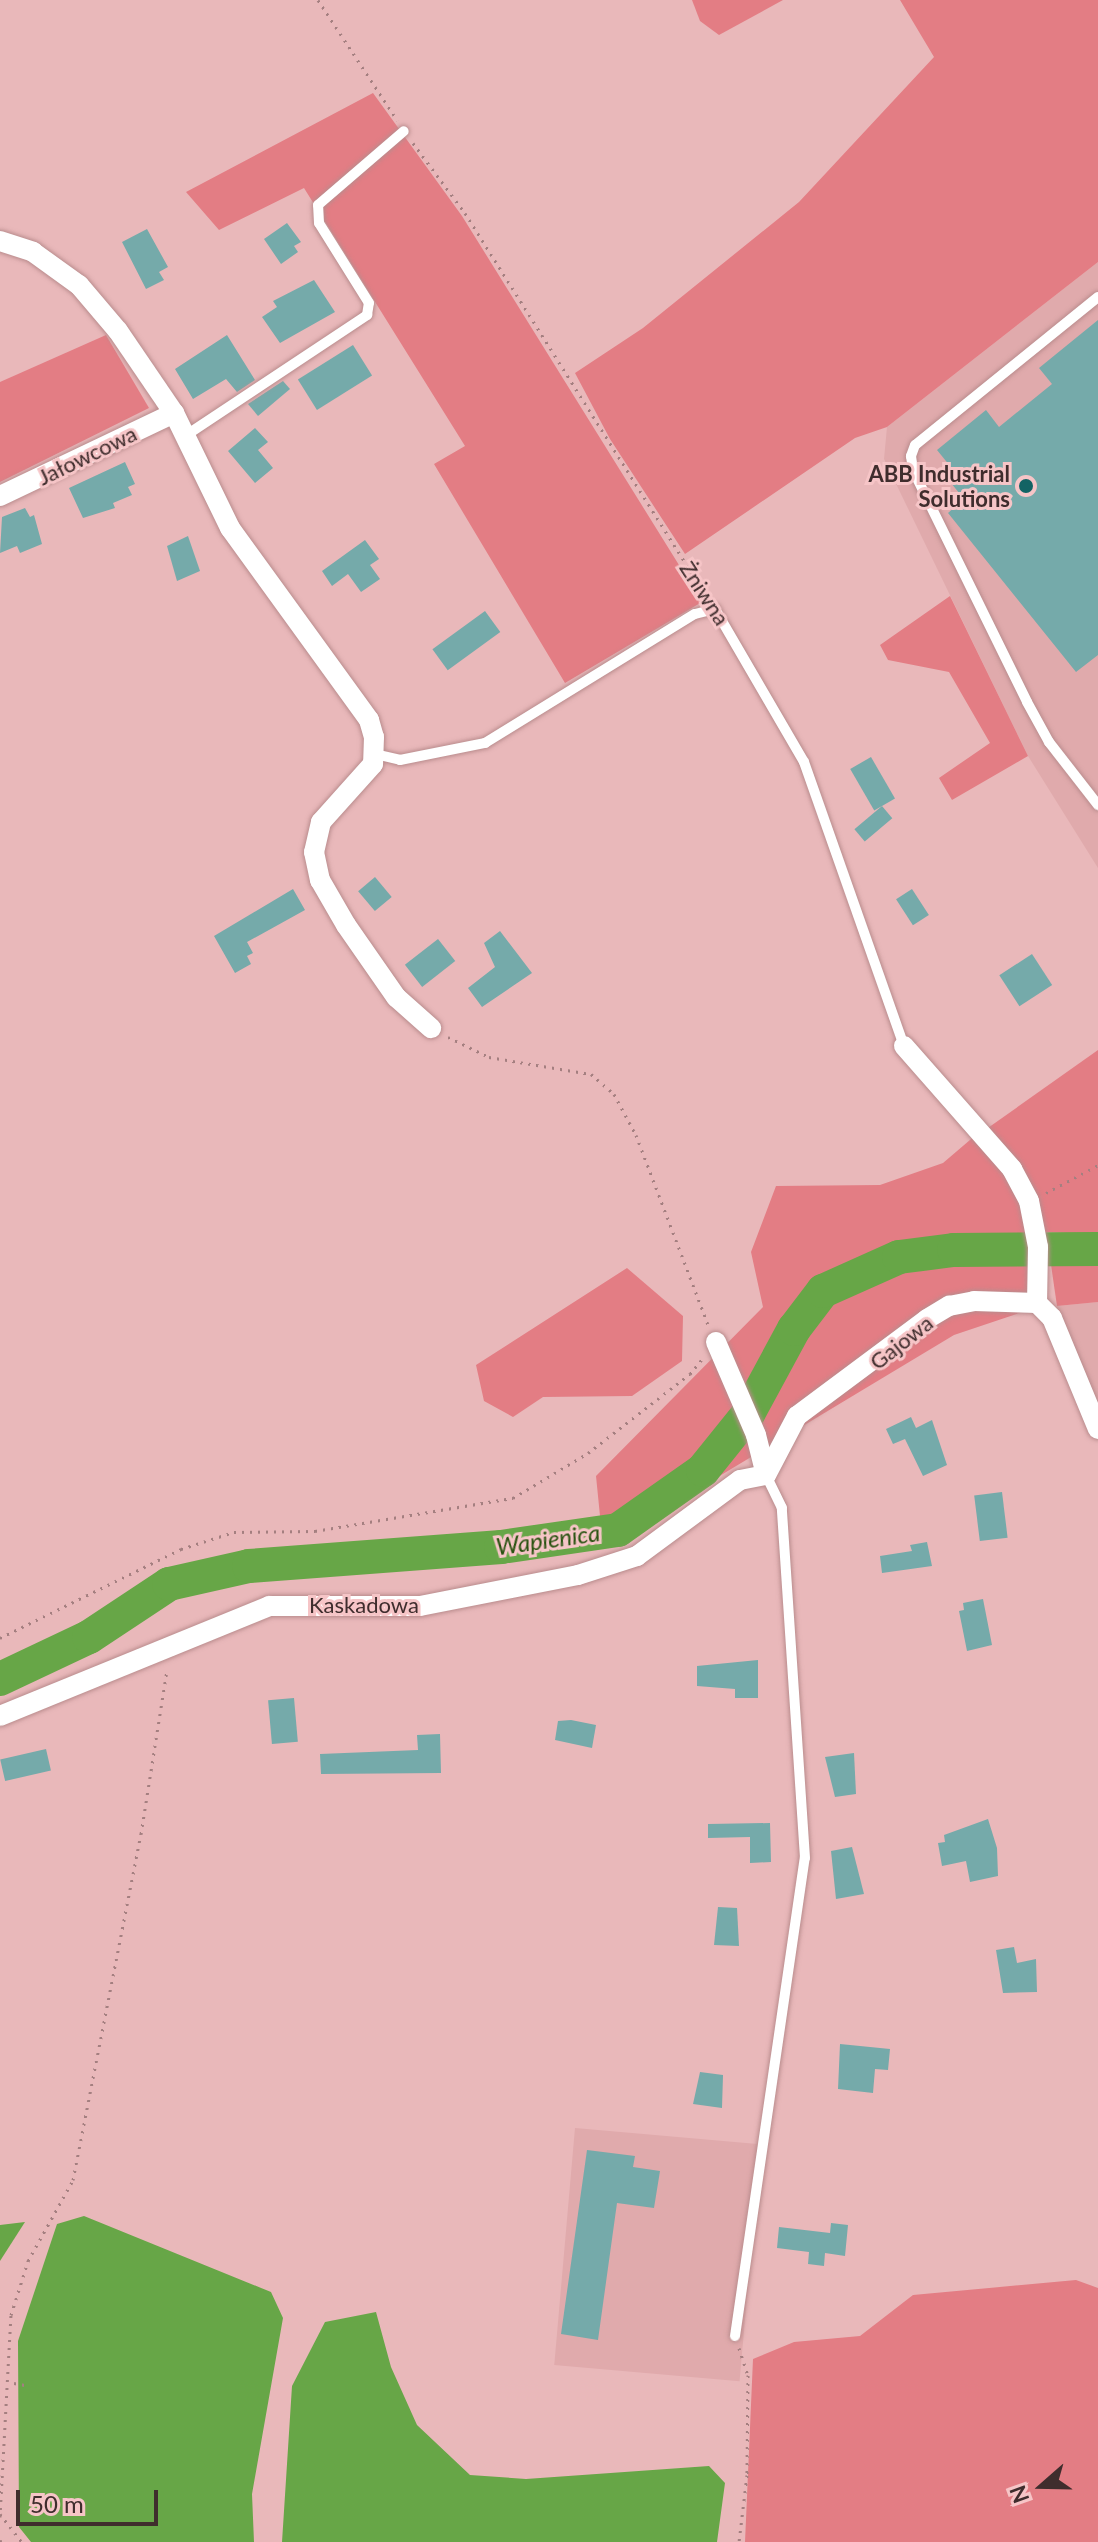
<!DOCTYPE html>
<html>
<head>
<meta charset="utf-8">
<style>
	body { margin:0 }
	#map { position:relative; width:1098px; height:2542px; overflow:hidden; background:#e9b8ba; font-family:Lato,sans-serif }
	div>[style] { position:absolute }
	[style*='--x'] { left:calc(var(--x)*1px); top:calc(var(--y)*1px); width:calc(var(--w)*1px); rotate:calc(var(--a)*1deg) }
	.built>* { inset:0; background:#e0aaac; transform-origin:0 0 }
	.green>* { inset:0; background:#e37d84 }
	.water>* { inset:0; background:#67a647 }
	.river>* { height:34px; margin:-17px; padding:0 17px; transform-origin:17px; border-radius:17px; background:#67a647 }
	.building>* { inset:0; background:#75aaaa; transform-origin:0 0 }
	.path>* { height:3px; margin-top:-1.5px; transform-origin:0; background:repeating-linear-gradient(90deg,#a47f80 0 2px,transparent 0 8px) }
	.roads { filter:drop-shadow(0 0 2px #b98c8d) drop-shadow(0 0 2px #b98c8d) }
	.lane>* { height:10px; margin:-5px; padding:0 5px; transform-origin:5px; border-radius:5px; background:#fff }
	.street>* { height:20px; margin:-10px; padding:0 10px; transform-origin:10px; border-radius:10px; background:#fff }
	.dots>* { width:22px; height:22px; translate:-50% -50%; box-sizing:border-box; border:4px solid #f6c5c7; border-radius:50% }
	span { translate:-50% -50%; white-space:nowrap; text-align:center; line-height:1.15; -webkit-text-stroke:6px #f6c5c7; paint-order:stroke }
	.street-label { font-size:22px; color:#3f2d2d }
	.poi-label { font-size:22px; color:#3f2d2d; font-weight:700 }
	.right { translate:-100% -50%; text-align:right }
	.water-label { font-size:24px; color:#285210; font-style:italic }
	.north { position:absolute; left:1002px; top:2446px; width:80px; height:80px; -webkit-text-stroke:6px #f6c5c7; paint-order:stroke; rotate:250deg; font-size:22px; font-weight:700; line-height:32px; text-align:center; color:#3f2d2d }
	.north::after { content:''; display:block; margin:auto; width:28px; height:36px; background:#3f2d2d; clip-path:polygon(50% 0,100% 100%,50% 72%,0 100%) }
	.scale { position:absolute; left:16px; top:2490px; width:142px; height:36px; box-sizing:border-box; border:4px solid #3f2d2d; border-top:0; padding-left:10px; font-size:24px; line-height:28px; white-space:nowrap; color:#3f2d2d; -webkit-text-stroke:6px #f6c5c7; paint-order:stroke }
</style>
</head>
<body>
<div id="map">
	<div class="built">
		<i style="clip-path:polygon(1098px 262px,1098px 868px,1028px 756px,884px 459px,887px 427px)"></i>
		<i style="clip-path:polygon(1098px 1302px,1098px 1413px,1069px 1353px,1057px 1306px)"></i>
		<i style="left:575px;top:2128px;width:186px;height:238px;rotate:5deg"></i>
	</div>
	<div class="green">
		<i style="clip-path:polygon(692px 0,783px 0,719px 35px,700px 21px)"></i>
		<i style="clip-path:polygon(900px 0,1098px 0,1098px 262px,887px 427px,855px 438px,685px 554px,610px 439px,575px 373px,643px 328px,799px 202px,934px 57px)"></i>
		<i style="clip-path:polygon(373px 93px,462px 216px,702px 602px,565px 683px,434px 464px,465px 446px,304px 188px,219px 230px,186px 192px)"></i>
		<i style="clip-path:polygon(106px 335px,149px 408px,0 482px,0 382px)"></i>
		<i style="clip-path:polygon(950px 596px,1028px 756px,952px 800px,939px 778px,990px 743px,949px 672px,888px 660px,880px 645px)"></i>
		<i style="clip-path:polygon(1098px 1050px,1098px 1234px,1040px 1232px,985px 1130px)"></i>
		<i style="clip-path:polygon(977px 1134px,1007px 1172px,1033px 1233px,1031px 1309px,954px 1335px,603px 1546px,596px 1476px,763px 1307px,751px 1252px,776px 1186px,880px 1185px,943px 1163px)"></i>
		<i style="clip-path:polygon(1050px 1258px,1098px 1259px,1098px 1302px,1057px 1306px)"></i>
		<i style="clip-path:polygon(627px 1268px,683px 1316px,682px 1361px,632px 1396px,543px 1397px,513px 1417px,484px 1401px,476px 1365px)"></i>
		<i style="clip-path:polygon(1076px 2280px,1098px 2288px,1098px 2542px,745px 2542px,753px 2359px,794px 2342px,860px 2336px,913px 2295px)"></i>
	</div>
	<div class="water">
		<i style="clip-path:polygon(84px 2216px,271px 2292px,283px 2318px,252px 2494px,254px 2542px,31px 2542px,19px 2527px,18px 2341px,57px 2224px)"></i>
		<i style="clip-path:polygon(25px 2222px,0 2261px,0 2225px)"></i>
		<i style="clip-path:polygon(376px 2312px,391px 2367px,417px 2425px,470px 2475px,526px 2479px,709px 2466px,725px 2483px,717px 2542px,282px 2542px,292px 2386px,325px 2322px)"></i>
	</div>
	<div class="river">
		<i style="--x:0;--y:1679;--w:98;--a:-25.3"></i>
		<i style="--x:89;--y:1637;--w:96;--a:-33.5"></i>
		<i style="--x:169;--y:1584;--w:82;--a:-12.7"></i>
		<i style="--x:249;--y:1566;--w:253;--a:-4.3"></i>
		<i style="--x:501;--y:1547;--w:118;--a:-8.3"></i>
		<i style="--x:618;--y:1530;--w:104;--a:-35.2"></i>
		<i style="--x:703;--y:1470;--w:72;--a:-51.2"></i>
		<i style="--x:748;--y:1414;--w:97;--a:-61.6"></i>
		<i style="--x:794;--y:1329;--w:48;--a:-52.7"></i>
		<i style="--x:823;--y:1291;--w:83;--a:-24.1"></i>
		<i style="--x:899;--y:1257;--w:55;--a:-7.3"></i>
		<i style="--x:954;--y:1250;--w:144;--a:-0.4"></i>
	</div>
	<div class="building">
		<i style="clip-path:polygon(287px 223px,301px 242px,294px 246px,298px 252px,281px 264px,264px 239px)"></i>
		<i style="clip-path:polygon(147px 229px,168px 267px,159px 272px,164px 280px,146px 289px,122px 242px)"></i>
		<i style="clip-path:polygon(314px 280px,335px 312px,280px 343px,262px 317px,277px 307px,273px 301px)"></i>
		<i style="clip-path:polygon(1098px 320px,1098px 655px,1076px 672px,948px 513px,964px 499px,942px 472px,950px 466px,937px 450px,986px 410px,999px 427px,1052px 384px,1039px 368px)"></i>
		<i style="clip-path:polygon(227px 335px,255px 380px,237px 392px,226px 379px,193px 399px,175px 369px)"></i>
		<i style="left:353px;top:345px;width:36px;height:65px;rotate:58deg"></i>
		<i style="clip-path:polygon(283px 381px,290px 389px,258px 416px,248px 404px)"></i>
		<i style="clip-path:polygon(255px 428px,268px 442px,258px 450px,273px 468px,255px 483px,228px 451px)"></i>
		<i style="clip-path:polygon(125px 462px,135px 484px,128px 487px,132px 495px,113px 503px,115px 508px,83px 518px,69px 488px)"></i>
		<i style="clip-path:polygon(25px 508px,30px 517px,34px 515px,42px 544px,20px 553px,17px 546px,0 553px,2px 517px)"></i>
		<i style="clip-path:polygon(188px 536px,200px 571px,177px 581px,167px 546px)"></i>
		<i style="clip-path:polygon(365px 540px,379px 559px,370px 565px,380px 579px,361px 592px,348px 574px,332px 586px,322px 571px)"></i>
		<i style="left:485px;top:611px;width:26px;height:65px;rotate:54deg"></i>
		<i style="left:871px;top:757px;width:48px;height:24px;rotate:60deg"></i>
		<i style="left:882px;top:806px;width:16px;height:36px;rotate:50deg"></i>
		<i style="left:375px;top:877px;width:26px;height:22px;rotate:50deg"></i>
		<i style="clip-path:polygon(293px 889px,305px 910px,247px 942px,253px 953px,247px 956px,251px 964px,235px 973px,214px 936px)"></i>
		<i style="left:912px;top:889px;width:31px;height:19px;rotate:57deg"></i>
		<i style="clip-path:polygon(500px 931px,532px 973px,482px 1007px,468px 988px,495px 967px,484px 943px)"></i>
		<i style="left:438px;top:939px;width:28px;height:42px;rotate:52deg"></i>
		<i style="left:1032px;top:954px;width:37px;height:39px;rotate:57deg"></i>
		<i style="clip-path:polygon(911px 1417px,916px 1428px,932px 1420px,947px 1465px,923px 1476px,905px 1439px,893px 1444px,886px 1429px)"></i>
		<i style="left:1002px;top:1492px;width:46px;height:28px;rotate:83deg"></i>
		<i style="clip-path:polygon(927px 1542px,932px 1566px,882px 1573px,880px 1556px,912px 1551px,910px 1545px)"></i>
		<i style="clip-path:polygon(983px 1599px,992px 1645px,967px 1651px,959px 1611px,964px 1610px,963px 1603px)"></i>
		<i style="clip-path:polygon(758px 1660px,758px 1698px,735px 1698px,735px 1689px,697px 1686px,697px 1666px)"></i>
		<i style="left:294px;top:1698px;width:44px;height:26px;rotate:85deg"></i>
		<i style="clip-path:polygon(571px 1720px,596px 1725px,592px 1748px,555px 1740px,558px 1721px)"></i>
		<i style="clip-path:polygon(440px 1734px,441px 1773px,321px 1774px,320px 1754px,418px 1750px,417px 1735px)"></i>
		<i style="left:46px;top:1749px;width:22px;height:47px;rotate:77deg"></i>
		<i style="clip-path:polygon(854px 1753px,856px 1794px,835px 1797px,825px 1757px)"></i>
		<i style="clip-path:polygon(988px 1819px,997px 1848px,998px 1876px,970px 1882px,966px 1861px,942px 1866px,938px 1843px,945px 1842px,944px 1835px)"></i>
		<i style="clip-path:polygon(770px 1823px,771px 1862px,750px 1863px,750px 1837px,708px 1838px,708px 1824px)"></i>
		<i style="clip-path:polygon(852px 1847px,864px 1894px,836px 1899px,831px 1851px)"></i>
		<i style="clip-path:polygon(718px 1907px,737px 1908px,739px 1946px,714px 1945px)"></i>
		<i style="clip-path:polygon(1014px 1947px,1017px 1963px,1036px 1959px,1037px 1992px,1003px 1993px,996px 1950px)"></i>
		<i style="clip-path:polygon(840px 2044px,890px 2049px,888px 2070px,875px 2069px,873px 2093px,838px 2089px)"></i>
		<i style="clip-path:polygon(700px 2072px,723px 2075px,722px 2108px,693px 2104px)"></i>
		<i style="clip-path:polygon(587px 2150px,635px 2156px,633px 2167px,660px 2171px,654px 2208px,617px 2203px,598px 2340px,561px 2334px)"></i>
		<i style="clip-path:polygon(831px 2223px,848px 2225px,845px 2256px,825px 2253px,824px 2266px,808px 2264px,809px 2252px,777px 2248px,779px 2227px,830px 2233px)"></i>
	</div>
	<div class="path">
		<i style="--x:318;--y:0;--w:144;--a:56.6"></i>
		<i style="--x:413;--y:143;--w:87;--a:53.4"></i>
		<i style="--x:465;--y:213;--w:453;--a:57.8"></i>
		<i style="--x:448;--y:1037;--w:46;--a:26"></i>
		<i style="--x:489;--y:1057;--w:103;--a:9.5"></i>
		<i style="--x:591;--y:1074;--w:30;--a:41"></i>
		<i style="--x:614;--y:1094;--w:47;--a:61.8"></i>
		<i style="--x:636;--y:1135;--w:203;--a:69.2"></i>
		<i style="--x:1046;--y:1193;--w:59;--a:-28.3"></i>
		<i style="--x:0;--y:1638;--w:202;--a:-26.2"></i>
		<i style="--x:181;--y:1549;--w:56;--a:-17.8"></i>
		<i style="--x:234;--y:1532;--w:81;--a:-0.7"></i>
		<i style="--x:315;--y:1531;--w:201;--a:-9.5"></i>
		<i style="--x:513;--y:1498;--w:87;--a:-31"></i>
		<i style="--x:588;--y:1453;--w:129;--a:-37.8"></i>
		<i style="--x:690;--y:1374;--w:21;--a:-51"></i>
		<i style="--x:739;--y:2348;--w:28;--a:72"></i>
		<i style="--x:748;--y:2375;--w:100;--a:90.6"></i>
		<i style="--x:747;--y:2475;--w:67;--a:96.8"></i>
		<i style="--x:14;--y:2383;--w:11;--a:10"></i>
		<i style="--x:0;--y:2514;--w:36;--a:52"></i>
		<i style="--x:0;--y:2517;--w:202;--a:-86.9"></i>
		<i style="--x:11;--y:2315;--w:57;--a:-72.5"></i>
		<i style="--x:28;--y:2261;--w:93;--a:-60.9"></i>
		<i style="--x:73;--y:2180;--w:353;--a:-78.9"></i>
		<i style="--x:141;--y:1834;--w:166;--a:-81"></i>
		<i style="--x:0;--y:2540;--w:2;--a:63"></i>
	</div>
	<div class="roads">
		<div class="lane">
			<i style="--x:1098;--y:297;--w:235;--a:141"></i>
			<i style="--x:915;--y:445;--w:12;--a:110"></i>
			<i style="--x:911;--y:456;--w:14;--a:82"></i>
			<i style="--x:913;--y:470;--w:258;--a:63.8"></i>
			<i style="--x:1027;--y:702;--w:46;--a:61.2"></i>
			<i style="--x:1049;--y:742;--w:80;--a:52.1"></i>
			<i style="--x:185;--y:436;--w:219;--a:-33.6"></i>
			<i style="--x:367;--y:315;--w:12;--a:-81"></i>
			<i style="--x:369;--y:303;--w:94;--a:-122"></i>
			<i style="--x:319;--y:223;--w:18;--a:-93"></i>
			<i style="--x:318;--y:205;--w:113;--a:-40.7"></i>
			<i style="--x:375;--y:754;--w:26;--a:13"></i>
			<i style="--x:400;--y:760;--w:87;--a:-11.3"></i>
			<i style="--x:485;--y:743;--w:246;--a:-31.6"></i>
			<i style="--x:695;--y:614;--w:21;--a:-14"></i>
			<i style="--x:715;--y:609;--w:177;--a:59.8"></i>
			<i style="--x:804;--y:762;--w:301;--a:70.6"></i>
			<i style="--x:735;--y:2336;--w:483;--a:-81.7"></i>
			<i style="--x:805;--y:1858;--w:351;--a:-93.8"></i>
			<i style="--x:782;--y:1508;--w:37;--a:-116"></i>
		</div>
		<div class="street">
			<i style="--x:0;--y:241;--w:35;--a:18"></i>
			<i style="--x:33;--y:252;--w:57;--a:35.7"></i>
			<i style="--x:79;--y:285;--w:60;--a:49.7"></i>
			<i style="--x:118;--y:331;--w:99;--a:55.7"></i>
			<i style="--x:174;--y:413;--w:128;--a:64"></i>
			<i style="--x:230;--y:528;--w:237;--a:54.1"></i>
			<i style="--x:369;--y:720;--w:18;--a:74"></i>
			<i style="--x:374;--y:737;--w:27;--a:92"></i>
			<i style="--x:373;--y:764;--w:78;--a:131.9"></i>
			<i style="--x:321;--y:822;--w:31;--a:103"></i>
			<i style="--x:314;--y:852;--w:29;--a:78"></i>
			<i style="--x:320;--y:880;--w:52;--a:60"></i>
			<i style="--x:346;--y:925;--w:88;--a:55.2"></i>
			<i style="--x:396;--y:997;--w:47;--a:41.5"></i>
			<i style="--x:0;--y:496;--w:193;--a:-25.5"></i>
			<i style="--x:904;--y:1046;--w:164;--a:48.7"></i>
			<i style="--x:1012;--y:1169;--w:36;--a:62"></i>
			<i style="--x:1029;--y:1201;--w:47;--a:78.9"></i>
			<i style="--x:1038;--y:1247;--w:56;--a:91"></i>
			<i style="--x:716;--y:1342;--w:101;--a:66.7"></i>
			<i style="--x:756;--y:1435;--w:41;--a:76"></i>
			<i style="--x:766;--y:1475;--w:67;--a:-62.3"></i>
			<i style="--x:797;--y:1416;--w:162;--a:-36.7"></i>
			<i style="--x:927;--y:1319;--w:26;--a:-31"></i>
			<i style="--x:949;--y:1306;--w:25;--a:-11"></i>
			<i style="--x:974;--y:1301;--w:63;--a:1.8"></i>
			<i style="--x:1037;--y:1303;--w:21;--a:45"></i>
			<i style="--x:1052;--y:1318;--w:120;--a:67.5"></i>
			<i style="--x:0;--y:1716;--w:291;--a:-22.2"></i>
			<i style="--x:269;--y:1606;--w:151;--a:0"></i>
			<i style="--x:420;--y:1606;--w:161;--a:-11.1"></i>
			<i style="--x:578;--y:1575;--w:62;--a:-17.9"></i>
			<i style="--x:637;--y:1556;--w:128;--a:-36.4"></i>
			<i style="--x:740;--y:1480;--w:26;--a:-11"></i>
		</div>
	</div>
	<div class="dots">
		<i style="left:1026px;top:486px;background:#136364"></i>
	</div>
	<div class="street-label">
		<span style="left:87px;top:455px;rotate:-26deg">Jałowcowa</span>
		<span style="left:705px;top:593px;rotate:57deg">Żniwna</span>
		<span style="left:901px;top:1342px;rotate:-38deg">Gajowa</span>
		<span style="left:364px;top:1605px">Kaskadowa</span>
	</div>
	<div class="poi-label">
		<span class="right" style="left:1010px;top:486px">ABB Industrial<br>Solutions</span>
	</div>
	<div class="water-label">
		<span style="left:548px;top:1539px;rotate:-8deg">Wapienica</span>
	</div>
	<div class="north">N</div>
	<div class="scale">50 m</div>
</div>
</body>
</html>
